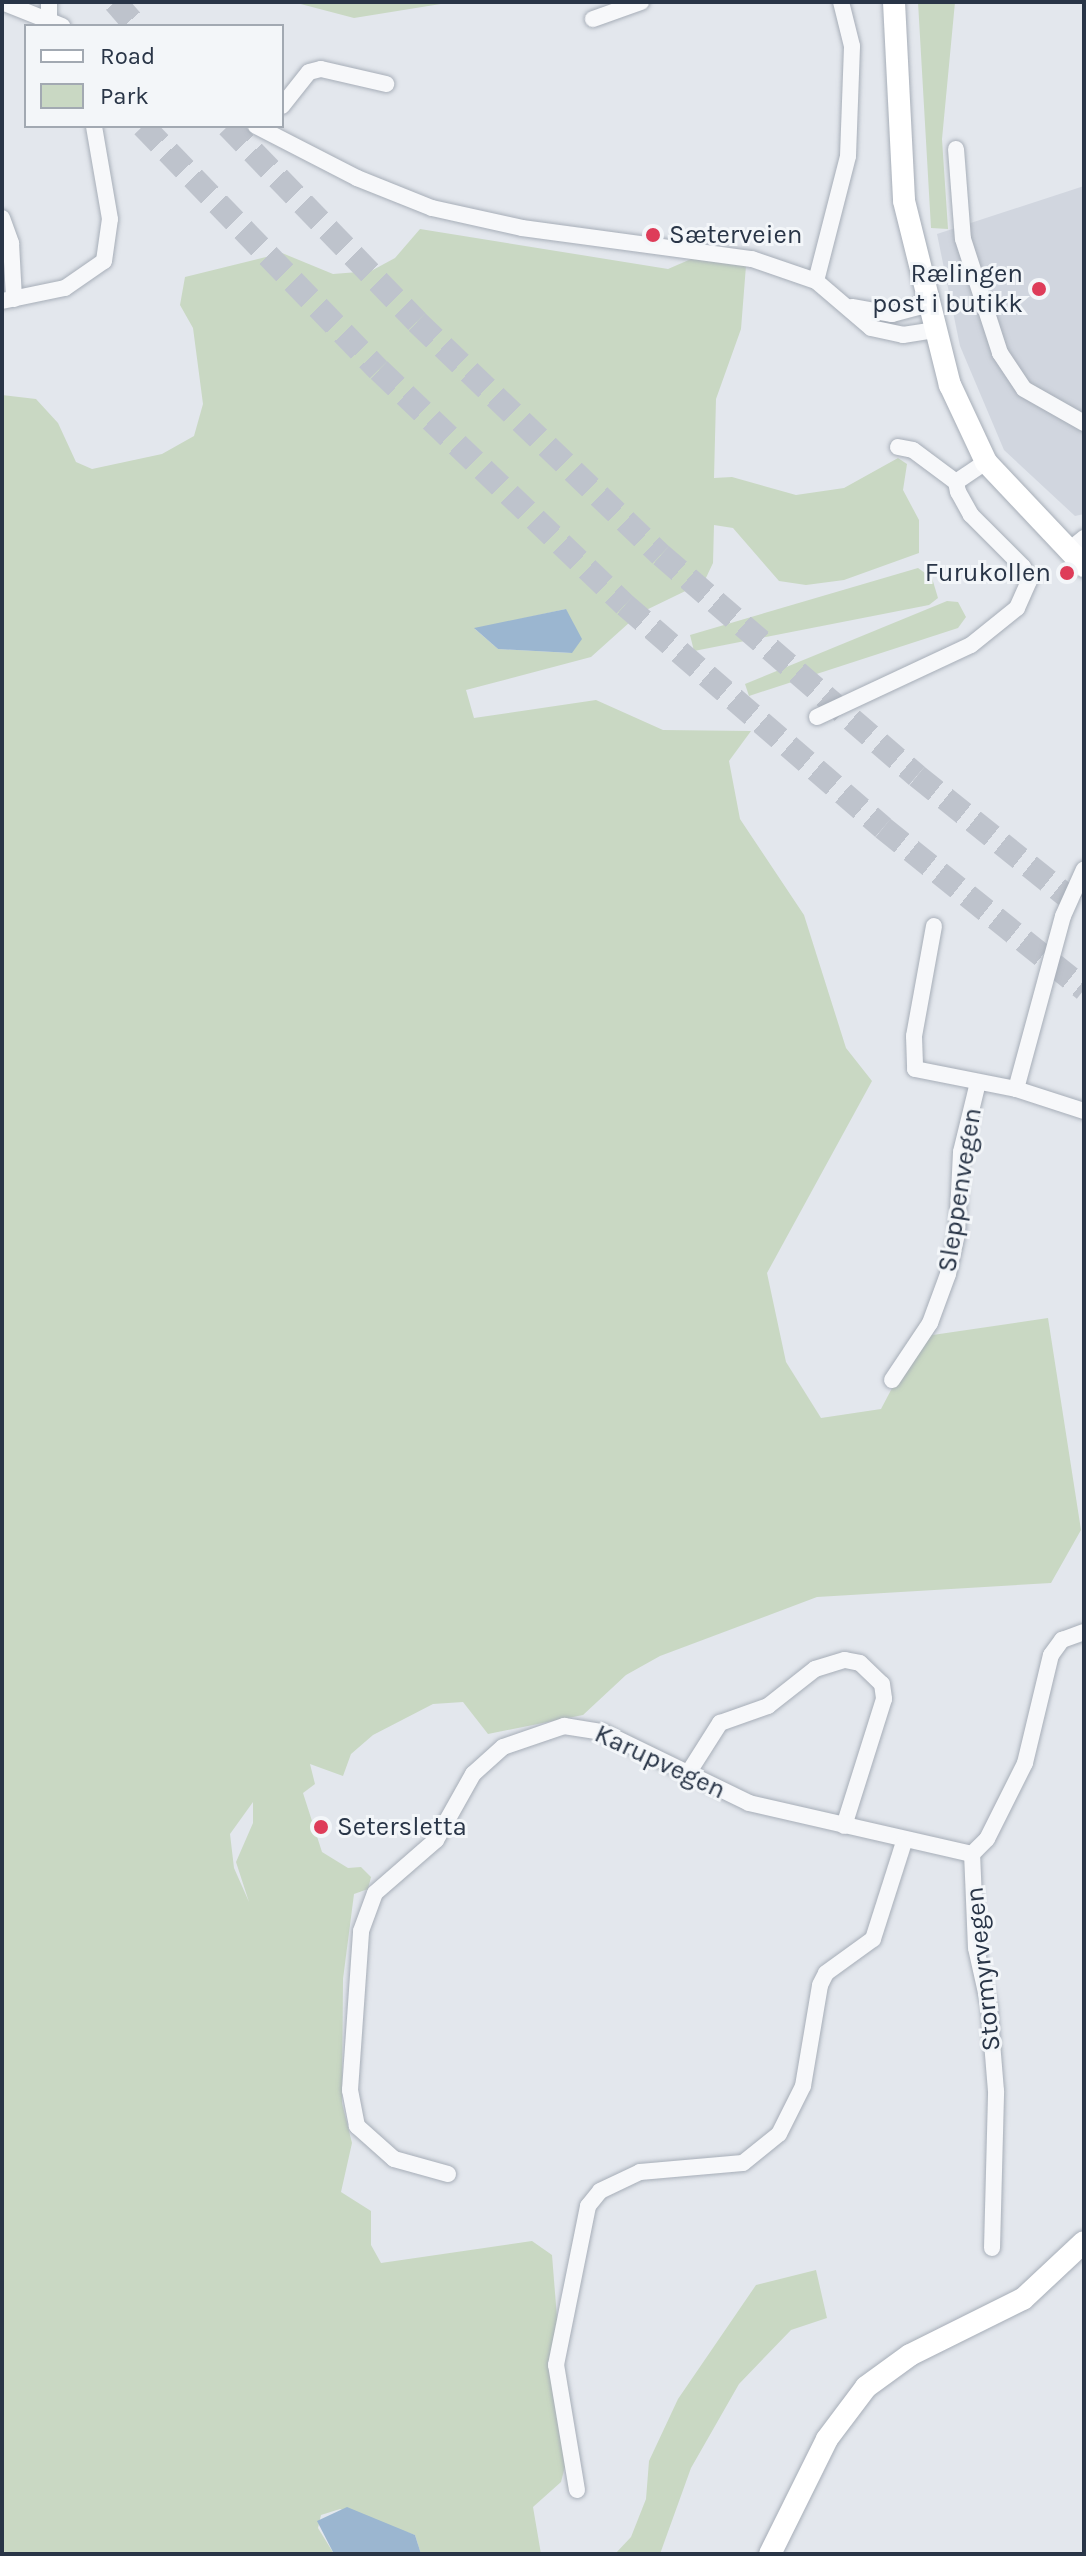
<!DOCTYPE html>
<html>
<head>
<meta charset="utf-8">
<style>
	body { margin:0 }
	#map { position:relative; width:1086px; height:2556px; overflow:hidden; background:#e3e7ed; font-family:Karla,sans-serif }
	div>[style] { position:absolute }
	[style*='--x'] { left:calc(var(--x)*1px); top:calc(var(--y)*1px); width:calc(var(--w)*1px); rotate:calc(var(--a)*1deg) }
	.built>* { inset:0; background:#d1d6df }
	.green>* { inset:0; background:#c9d8c3 }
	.water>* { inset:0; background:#9bb6d0 }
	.highway-tunnel>* { height:24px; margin-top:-12px; transform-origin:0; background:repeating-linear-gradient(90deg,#bec3cc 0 24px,transparent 0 36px) }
	.roads { filter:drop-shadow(0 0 2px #a7aeb8) drop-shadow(0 0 2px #a7aeb8) }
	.minor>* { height:16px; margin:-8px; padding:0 8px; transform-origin:8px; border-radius:8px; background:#f7f8fa }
	.major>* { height:22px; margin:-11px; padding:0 11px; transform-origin:11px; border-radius:11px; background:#fff }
	.dots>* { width:22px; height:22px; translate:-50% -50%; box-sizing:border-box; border:4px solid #f3f6f9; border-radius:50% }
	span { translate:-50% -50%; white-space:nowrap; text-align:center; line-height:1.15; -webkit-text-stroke:6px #f3f6f9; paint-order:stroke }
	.poi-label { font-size:26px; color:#293547 }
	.left { translate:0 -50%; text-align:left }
	.right { translate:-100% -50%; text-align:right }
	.street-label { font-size:26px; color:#293547 }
	.frame { position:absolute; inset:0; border:4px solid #293547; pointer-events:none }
	.legend { position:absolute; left:24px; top:24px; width:260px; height:104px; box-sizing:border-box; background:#f3f6f9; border:2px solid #a2a9b2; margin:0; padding:10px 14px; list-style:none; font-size:24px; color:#293547 }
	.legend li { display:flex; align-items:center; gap:16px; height:40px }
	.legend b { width:40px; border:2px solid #a2a9b2 }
</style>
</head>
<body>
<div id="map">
	<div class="built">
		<i style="clip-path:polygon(1084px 186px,1084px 514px,1075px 516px,1004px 450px,960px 346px,937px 234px)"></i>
	</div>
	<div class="green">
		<i style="clip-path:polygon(293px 2px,453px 2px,354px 18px)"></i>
		<i style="clip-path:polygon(918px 2px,955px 2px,942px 139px,948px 229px,931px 228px)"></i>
		<i style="clip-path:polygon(evenodd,420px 229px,668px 269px,705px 253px,747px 253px,741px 329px,716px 399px,714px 478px,732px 477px,796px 495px,844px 488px,898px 458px,907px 464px,903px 490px,919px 520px,919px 553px,844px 580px,806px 585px,779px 581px,733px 528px,714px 525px,713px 563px,704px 582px,640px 613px,591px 657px,466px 690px,474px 718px,596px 700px,663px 730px,751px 731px,729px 761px,740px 819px,804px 915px,846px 1048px,872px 1081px,767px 1273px,786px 1362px,821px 1418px,881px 1409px,919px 1337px,1048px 1318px,1081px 1530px,1051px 1583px,817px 1597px,660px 1656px,626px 1675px,583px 1715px,488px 1734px,463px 1702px,433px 1704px,373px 1735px,351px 1754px,343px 1776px,310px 1764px,315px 1784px,303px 1793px,322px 1852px,348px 1868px,361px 1867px,371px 1877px,368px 1889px,354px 1894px,343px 1979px,342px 2103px,352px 2143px,341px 2192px,371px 2211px,371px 2245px,381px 2263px,532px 2241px,552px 2255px,568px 2455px,561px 2482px,533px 2507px,541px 2554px,421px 2554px,415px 2535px,340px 2509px,321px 2515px,318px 2528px,334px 2554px,2px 2554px,2px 395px,36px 399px,58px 423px,76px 462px,92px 469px,162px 454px,194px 436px,203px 404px,193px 328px,180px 305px,185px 277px,282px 253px,333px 274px,371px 271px,395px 258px,420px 229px,566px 609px,571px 653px,498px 649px,475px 629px,566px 609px,420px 229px,253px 1802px,253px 1823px,236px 1862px,249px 1902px,234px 1868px,230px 1834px,253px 1802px)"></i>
		<i style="clip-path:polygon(918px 568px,932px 578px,938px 598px,929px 605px,694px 651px,690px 635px)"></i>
		<i style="clip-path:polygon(947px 601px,958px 602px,966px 617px,958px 628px,749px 696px,745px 684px)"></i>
		<i style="clip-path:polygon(816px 2270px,827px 2318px,791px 2330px,739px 2384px,691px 2468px,660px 2554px,615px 2554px,631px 2537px,646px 2499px,649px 2461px,678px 2399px,756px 2285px)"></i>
	</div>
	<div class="water">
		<i style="clip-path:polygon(566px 609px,582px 639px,572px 653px,498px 649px,474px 628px)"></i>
		<i style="clip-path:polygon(347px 2507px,415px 2535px,421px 2554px,334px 2554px,317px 2521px)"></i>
	</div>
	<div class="highway-tunnel">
		<i style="--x:115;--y:2;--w:32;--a:49"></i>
		<i style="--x:143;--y:126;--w:339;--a:46"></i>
		<i style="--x:379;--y:370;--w:340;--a:43.7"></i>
		<i style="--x:625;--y:605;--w:341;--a:40.8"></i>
		<i style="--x:883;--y:828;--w:258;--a:38.7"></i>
		<i style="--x:228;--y:126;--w:272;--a:46"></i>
		<i style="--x:417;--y:322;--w:337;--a:43.7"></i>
		<i style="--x:661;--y:555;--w:338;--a:40.8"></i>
		<i style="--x:917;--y:776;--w:214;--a:38.7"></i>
	</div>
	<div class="roads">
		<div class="minor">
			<i style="--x:2;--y:2;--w:65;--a:21.8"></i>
			<i style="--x:593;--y:19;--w:51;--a:-19.5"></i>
			<i style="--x:49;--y:20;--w:18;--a:-90"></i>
			<i style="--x:282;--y:106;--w:43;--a:-51.5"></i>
			<i style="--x:309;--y:72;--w:12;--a:-14"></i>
			<i style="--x:321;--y:69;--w:67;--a:13"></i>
			<i style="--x:256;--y:126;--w:114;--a:27.2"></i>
			<i style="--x:357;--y:178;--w:81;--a:21.8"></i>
			<i style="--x:432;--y:208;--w:92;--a:12.5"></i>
			<i style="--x:522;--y:228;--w:232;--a:7.7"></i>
			<i style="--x:752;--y:259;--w:68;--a:19"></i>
			<i style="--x:816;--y:281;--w:72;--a:40.5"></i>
			<i style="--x:871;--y:328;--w:33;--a:12"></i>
			<i style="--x:903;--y:335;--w:30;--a:-9"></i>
			<i style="--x:956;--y:149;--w:90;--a:85.6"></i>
			<i style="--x:963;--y:239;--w:120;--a:72"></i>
			<i style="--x:1000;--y:353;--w:43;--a:56.3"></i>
			<i style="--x:1024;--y:389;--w:69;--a:29.5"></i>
			<i style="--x:2;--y:218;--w:27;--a:70"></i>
			<i style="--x:11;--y:243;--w:56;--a:86.9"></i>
			<i style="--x:816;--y:281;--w:129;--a:-75.6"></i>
			<i style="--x:848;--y:156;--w:110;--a:-87.9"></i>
			<i style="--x:852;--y:46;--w:45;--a:-104"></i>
			<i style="--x:2;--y:301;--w:64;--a:-11.7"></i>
			<i style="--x:65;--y:288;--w:47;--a:-34.7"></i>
			<i style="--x:104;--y:261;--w:42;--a:-81.9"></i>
			<i style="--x:110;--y:219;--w:94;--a:-99.8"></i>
			<i style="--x:852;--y:307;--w:41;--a:9.9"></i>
			<i style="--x:892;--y:314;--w:35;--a:-15"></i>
			<i style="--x:898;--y:447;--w:15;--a:11"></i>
			<i style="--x:913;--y:450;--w:54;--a:36.7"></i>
			<i style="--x:1068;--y:551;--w:21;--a:-39"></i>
			<i style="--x:817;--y:717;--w:170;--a:-25.1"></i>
			<i style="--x:971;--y:645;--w:59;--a:-38.8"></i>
			<i style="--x:1017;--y:608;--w:30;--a:-66"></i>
			<i style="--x:1029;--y:581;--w:15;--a:-113"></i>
			<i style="--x:1023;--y:567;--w:74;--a:-135"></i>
			<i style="--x:971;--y:515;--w:26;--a:-119"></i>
			<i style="--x:958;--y:492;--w:10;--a:-101"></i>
			<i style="--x:956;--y:482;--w:36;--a:-34"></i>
			<i style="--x:934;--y:926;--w:112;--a:100.3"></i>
			<i style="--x:914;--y:1036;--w:33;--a:88"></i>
			<i style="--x:915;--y:1069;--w:103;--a:11.2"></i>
			<i style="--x:1016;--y:1089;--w:71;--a:17.9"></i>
			<i style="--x:1016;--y:1089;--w:179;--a:-74.8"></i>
			<i style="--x:1063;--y:916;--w:51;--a:-65.9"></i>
			<i style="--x:892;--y:1380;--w:69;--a:-56.3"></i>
			<i style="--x:930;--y:1323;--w:52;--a:-69.8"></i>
			<i style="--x:948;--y:1274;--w:41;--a:-77.3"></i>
			<i style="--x:957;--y:1234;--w:82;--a:-87.2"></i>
			<i style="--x:961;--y:1152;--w:72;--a:-76.3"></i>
			<i style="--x:687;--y:1775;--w:62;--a:-57.6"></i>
			<i style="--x:720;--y:1723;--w:51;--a:-19.5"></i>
			<i style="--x:768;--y:1706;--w:60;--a:-38.2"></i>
			<i style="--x:815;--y:1669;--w:31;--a:-17"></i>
			<i style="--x:845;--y:1660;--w:15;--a:11"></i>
			<i style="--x:860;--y:1663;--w:30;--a:44"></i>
			<i style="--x:882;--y:1684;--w:15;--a:82"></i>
			<i style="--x:884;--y:1699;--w:133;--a:107.5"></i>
			<i style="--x:448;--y:2174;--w:56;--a:-164.5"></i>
			<i style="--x:394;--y:2159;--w:50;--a:-138.3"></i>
			<i style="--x:357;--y:2126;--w:37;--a:-101"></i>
			<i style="--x:350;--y:2090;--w:159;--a:-86"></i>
			<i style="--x:361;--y:1931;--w:40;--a:-69.8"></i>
			<i style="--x:375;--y:1893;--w:81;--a:-41"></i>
			<i style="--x:436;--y:1840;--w:76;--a:-60.7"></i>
			<i style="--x:473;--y:1774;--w:40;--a:-42"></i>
			<i style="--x:503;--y:1747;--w:65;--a:-19"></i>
			<i style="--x:564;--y:1726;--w:39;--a:9"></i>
			<i style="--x:603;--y:1732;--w:162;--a:25.9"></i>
			<i style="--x:749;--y:1803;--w:229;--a:12.9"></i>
			<i style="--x:992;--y:2248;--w:157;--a:-88.5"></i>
			<i style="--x:996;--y:2091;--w:85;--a:-94.7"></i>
			<i style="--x:989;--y:2006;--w:59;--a:-102.6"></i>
			<i style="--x:976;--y:1948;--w:94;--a:-92.4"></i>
			<i style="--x:972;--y:1854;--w:21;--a:-45"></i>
			<i style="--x:987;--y:1839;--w:85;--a:-63.4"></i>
			<i style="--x:1025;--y:1763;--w:111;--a:-76.5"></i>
			<i style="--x:1051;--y:1655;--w:19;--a:-54"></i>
			<i style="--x:1062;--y:1640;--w:23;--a:-20"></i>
			<i style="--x:577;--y:2490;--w:127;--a:-99.5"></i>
			<i style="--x:556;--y:2365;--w:162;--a:-78.6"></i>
			<i style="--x:588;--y:2206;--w:19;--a:-51"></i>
			<i style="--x:600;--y:2191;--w:44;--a:-25.4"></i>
			<i style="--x:640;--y:2172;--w:103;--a:-5"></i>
			<i style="--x:743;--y:2163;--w:46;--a:-38.9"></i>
			<i style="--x:779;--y:2134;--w:54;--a:-63.4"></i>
			<i style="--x:803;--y:2086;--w:102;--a:-80.4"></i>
			<i style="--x:820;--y:1985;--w:13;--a:-63"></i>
			<i style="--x:826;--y:1973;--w:58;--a:-35.9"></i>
			<i style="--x:873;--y:1939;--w:102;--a:-72.3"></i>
		</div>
		<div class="major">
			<i style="--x:894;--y:2;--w:199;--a:87.1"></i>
			<i style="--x:904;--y:201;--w:190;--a:76"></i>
			<i style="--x:950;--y:385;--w:85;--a:64.9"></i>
			<i style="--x:986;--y:462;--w:143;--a:46.7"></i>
			<i style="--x:770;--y:2554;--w:128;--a:-63.6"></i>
			<i style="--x:827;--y:2439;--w:65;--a:-53.1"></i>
			<i style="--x:866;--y:2387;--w:54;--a:-36"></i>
			<i style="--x:910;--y:2355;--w:126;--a:-26.4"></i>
			<i style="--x:1023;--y:2299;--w:83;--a:-43.1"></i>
		</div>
	</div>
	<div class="dots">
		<i style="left:653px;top:235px;background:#de3c59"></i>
		<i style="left:1039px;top:289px;background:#de3c59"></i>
		<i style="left:1067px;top:573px;background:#de3c59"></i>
		<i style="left:321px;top:1827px;background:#de3c59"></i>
	</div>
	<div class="poi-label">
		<span class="left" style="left:669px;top:235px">Sæterveien</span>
		<span class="right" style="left:1023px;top:289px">Rælingen<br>post i butikk</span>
		<span class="right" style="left:1051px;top:573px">Furukollen</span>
		<span class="left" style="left:337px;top:1827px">Setersletta</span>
	</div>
	<div class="street-label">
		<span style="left:960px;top:1190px;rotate:-81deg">Sleppenvegen</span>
		<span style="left:660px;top:1762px;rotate:25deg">Karupvegen</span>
		<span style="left:983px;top:1969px;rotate:-96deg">Stormyrvegen</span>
	</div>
	<div class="frame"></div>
	<ul class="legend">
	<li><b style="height:10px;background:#fff"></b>Road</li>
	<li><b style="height:22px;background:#c9d8c3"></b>Park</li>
	</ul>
</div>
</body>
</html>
